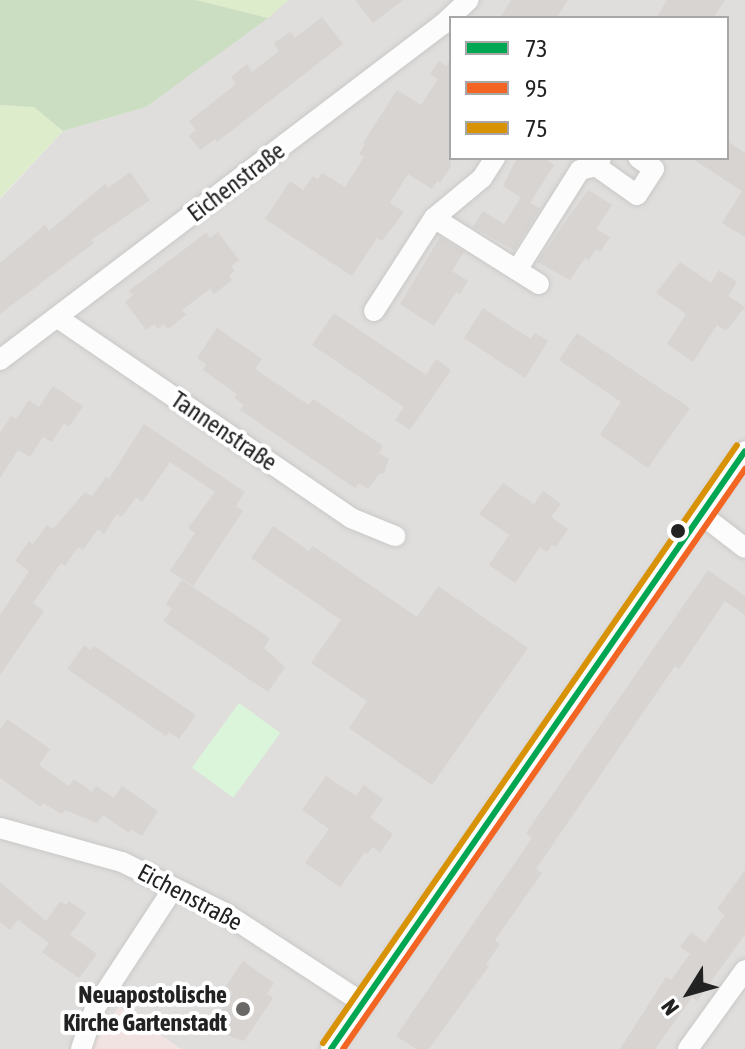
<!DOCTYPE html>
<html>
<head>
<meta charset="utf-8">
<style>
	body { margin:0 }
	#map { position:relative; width:745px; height:1049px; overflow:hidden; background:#f0eeeb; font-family:"Asap Condensed",sans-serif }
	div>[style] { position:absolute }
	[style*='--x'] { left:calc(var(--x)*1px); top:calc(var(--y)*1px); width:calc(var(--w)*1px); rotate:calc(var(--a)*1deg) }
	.residential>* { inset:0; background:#dfdedc }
	.commercial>* { inset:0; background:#f1e3e1 }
	.grass>* { inset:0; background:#ddeccb }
	.forest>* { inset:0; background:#cbdec1 }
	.park>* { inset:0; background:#daf5da; transform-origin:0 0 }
	.building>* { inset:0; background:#d7d4d2 }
	.roads { filter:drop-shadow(0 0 2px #c9c8c7) drop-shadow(0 0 2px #c9c8c7) }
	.street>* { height:20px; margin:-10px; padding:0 10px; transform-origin:10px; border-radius:10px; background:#fdfcfc }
	.bus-1>* { height:6px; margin:-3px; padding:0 3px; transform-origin:3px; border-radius:3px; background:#00a651 }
	.bus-2>* { height:6px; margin:-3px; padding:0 3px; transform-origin:3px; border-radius:3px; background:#f26522 }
	.bus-3>* { height:6px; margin:-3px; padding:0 3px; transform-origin:3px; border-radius:3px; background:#d79205 }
	.dots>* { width:22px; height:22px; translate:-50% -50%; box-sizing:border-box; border:4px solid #fff; border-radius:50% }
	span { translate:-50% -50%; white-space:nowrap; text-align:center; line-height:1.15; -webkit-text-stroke:8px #fff; paint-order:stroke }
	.street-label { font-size:24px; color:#222 }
	.poi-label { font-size:24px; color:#222; font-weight:700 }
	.right { translate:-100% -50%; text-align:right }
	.legend { position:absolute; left:449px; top:16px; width:280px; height:144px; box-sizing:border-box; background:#fff; border:2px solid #a7a7a7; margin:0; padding:10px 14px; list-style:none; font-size:24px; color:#222 }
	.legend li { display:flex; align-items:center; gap:16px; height:40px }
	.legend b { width:40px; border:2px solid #a7a7a7 }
	.north { position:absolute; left:649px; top:953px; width:80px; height:80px; -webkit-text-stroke:6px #fff; paint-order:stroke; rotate:233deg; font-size:22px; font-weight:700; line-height:32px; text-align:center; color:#222 }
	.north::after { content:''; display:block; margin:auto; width:28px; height:36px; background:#222; clip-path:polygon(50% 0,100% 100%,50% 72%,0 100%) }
</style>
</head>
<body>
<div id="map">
	<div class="residential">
		<i style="clip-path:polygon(evenodd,288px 0,745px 0,745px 1049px,181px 1049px,119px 1007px,90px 1049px,0 1049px,0 199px,63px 131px,146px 107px,288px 0,451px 18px,727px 18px,727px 158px,451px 158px,451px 18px)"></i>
	</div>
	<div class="commercial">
		<i style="clip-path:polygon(119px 1007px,181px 1049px,90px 1049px)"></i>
	</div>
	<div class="grass">
		<i style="clip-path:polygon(196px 0,288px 0,268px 18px)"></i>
		<i style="clip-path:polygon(0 105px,34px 106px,63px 131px,0 198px)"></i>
	</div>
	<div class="forest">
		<i style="clip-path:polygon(0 0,196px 0,268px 18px,146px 107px,63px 131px,34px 107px,0 105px)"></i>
	</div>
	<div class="park">
		<i style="left:239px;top:703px;width:51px;height:80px;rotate:36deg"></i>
	</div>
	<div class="building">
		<i style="clip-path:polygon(355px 0,403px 0,373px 23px)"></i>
		<i style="clip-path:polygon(511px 0,568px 0,556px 18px,500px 18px)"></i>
		<i style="clip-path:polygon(667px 0,725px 0,713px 18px,656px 18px)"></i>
		<i style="clip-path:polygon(322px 17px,343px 44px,217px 142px,215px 139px,200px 150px,189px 136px,196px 130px,189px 121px,236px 84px,231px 77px,247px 64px,252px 72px,279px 51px,274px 43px,290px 32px,295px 38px)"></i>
		<i style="clip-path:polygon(451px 58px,451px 166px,440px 183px,437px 181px,432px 189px,408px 174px,390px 203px,404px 212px,382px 241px,377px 238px,352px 276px,265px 219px,290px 181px,303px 190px,313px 176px,318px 179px,322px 173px,345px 187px,364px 157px,359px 154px,365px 144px,363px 143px,397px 90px,421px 105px,438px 79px,430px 74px,439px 61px,446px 66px)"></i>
		<i style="clip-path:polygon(727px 141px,745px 153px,745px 237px,722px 223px,742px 191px,691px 158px,727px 158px)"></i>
		<i style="clip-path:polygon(517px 158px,544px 158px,554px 165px,530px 203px,503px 186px)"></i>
		<i style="clip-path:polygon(130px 172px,150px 200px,91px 240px,94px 243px,0 314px,0 263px,45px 225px,49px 231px,105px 184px,108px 188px)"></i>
		<i style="clip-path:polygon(588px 190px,612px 205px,596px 229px,610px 237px,600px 252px,596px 249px,589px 260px,585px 258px,570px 280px,537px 262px)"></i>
		<i style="clip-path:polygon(521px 197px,540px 209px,514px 250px,473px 227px,483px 211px,504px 224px)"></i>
		<i style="clip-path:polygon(218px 232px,239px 260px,231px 266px,235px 271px,229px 276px,232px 280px,214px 294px,210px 289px,182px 310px,186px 315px,168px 329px,164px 324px,158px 329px,154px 324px,146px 330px,125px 302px,133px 295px,129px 291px,206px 233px,210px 238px)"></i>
		<i style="clip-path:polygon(440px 237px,464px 252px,452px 271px,468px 281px,460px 294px,456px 292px,434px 326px,400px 304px)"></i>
		<i style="clip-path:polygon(680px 262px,711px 283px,719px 270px,737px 282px,728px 296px,745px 307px,726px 331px,717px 325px,693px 362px,667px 344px,686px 314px,656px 293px)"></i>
		<i style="clip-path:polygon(483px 308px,531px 339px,535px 333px,548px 341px,525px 378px,464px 338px)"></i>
		<i style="clip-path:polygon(334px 313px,426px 375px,436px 359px,451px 370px,410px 430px,395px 420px,404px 407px,312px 345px)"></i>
		<i style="clip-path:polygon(217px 328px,262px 359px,255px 369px,309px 405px,313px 399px,383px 446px,379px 453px,389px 459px,384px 473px,379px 474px,368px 489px,359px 483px,355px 488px,240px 410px,244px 405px,234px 398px,237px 394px,203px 370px,206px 364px,197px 358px)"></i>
		<i style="clip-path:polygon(577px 333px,690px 408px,648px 468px,600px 435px,621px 402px,559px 360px)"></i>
		<i style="clip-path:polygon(53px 386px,83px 406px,69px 427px,64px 423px,52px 442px,43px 437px,30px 457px,18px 450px,0 478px,0 433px,11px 416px,16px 419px,29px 400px,39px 407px)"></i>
		<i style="clip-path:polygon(144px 424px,245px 492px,236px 506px,243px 511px,193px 586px,170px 571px,195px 533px,188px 528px,215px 492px,170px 462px,142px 502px,136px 497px,122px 517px,117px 514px,104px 534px,98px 529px,83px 550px,78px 547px,65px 566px,61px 563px,33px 603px,44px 611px,0 675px,0 615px,29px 571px,15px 561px,29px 541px,33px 544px,47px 525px,53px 529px,85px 492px,92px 496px,106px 477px,109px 479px)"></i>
		<i style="clip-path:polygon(503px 483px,534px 504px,543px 491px,561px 504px,551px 517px,568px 529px,556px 547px,552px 545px,547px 552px,540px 547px,515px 583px,489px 565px,509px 535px,479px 514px)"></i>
		<i style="clip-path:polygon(273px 526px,309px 551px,313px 546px,417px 617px,438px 586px,528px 648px,432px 785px,349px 728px,367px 701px,311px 663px,341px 620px,251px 558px)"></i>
		<i style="clip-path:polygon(708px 570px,745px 596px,745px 615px,725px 601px,679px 669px,675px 666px,536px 869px,542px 873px,495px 940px,500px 944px,486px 964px,489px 966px,429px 1049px,416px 1049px,396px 1036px,532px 838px,526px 833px,539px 814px)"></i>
		<i style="clip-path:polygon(182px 580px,270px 638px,264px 648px,285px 667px,268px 692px,163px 621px,172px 609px,166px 604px)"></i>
		<i style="clip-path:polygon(84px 645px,91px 650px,94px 646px,196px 715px,179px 739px,169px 732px,166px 736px,67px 669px)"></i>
		<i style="clip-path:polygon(7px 719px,50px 749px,39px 765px,69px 786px,74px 779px,92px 792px,96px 786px,114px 798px,122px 786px,158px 811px,142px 836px,131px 829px,129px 833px,103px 815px,97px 823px,65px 810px,62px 814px,43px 803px,41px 807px,0 778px,0 730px)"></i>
		<i style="clip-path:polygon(326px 776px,356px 796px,364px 785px,383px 799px,370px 818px,393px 834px,380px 853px,373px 847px,367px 854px,365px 852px,340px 887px,305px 863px,329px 829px,302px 810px)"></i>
		<i style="clip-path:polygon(745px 870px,745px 934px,697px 1001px,692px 997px,655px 1049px,620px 1049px,666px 977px,671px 980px,690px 954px,680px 947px,691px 932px,705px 943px,725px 915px,717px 909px)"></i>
		<i style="clip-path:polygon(0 882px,46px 921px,60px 901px,66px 905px,69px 901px,86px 913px,70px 935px,97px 954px,79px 978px,42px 952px,49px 943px,18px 920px,10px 930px,0 922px)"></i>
		<i style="clip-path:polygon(243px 961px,274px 983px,267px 994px,273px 998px,244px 1041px,225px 1035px,214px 1020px,233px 992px,226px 986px)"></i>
	</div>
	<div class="roads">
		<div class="street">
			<i style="--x:601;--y:158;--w:9;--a:122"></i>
			<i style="--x:596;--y:166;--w:50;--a:35.3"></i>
			<i style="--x:637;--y:195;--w:31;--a:-57"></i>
			<i style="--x:654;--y:169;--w:19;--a:-145"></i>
			<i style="--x:434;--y:218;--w:124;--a:32.2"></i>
			<i style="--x:517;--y:270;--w:118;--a:-57.8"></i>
			<i style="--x:580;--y:170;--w:16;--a:-14"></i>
			<i style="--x:374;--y:311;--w:111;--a:-57.2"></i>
			<i style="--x:434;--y:218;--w:62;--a:-39.8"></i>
			<i style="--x:482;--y:178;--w:24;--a:-57"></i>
			<i style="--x:58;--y:318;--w:355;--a:34.3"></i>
			<i style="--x:351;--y:518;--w:48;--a:22.2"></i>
			<i style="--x:0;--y:360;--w:556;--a:-37.18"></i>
			<i style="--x:443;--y:24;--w:35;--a:-43"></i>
			<i style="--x:702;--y:515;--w:54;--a:37.5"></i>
			<i style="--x:0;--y:828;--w:127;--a:15.6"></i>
			<i style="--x:122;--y:862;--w:115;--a:26.3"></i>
			<i style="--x:225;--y:913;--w:165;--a:33.1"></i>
			<i style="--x:81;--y:1049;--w:43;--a:-71.1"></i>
			<i style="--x:95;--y:1008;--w:142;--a:-56.8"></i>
			<i style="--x:331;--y:1049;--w:727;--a:-55.3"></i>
			<i style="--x:688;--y:1049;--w:97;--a:-54.2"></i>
		</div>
	</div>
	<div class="bus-1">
		<i style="--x:331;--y:1049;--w:727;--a:-55.3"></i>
	</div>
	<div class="bus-2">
		<i style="--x:343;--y:1049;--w:706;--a:-55.27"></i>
	</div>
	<div class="bus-3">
		<i style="--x:323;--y:1043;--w:727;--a:-55.3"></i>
	</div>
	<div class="dots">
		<i style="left:678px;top:531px;background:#222"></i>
		<i style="left:243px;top:1009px;background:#6a6968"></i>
	</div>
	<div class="street-label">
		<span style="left:236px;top:182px;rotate:-37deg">Eichenstraße</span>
		<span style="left:224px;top:431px;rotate:34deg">Tannenstraße</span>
		<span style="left:190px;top:897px;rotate:28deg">Eichenstraße</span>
	</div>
	<div class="poi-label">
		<span class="right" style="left:227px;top:1009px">Neuapostolische<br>Kirche Gartenstadt</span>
	</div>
	<ul class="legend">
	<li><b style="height:10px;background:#00a651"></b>73</li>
	<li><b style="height:10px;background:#f26522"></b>95</li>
	<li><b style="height:10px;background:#d79205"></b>75</li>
	</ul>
	<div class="north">N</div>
</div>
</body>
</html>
